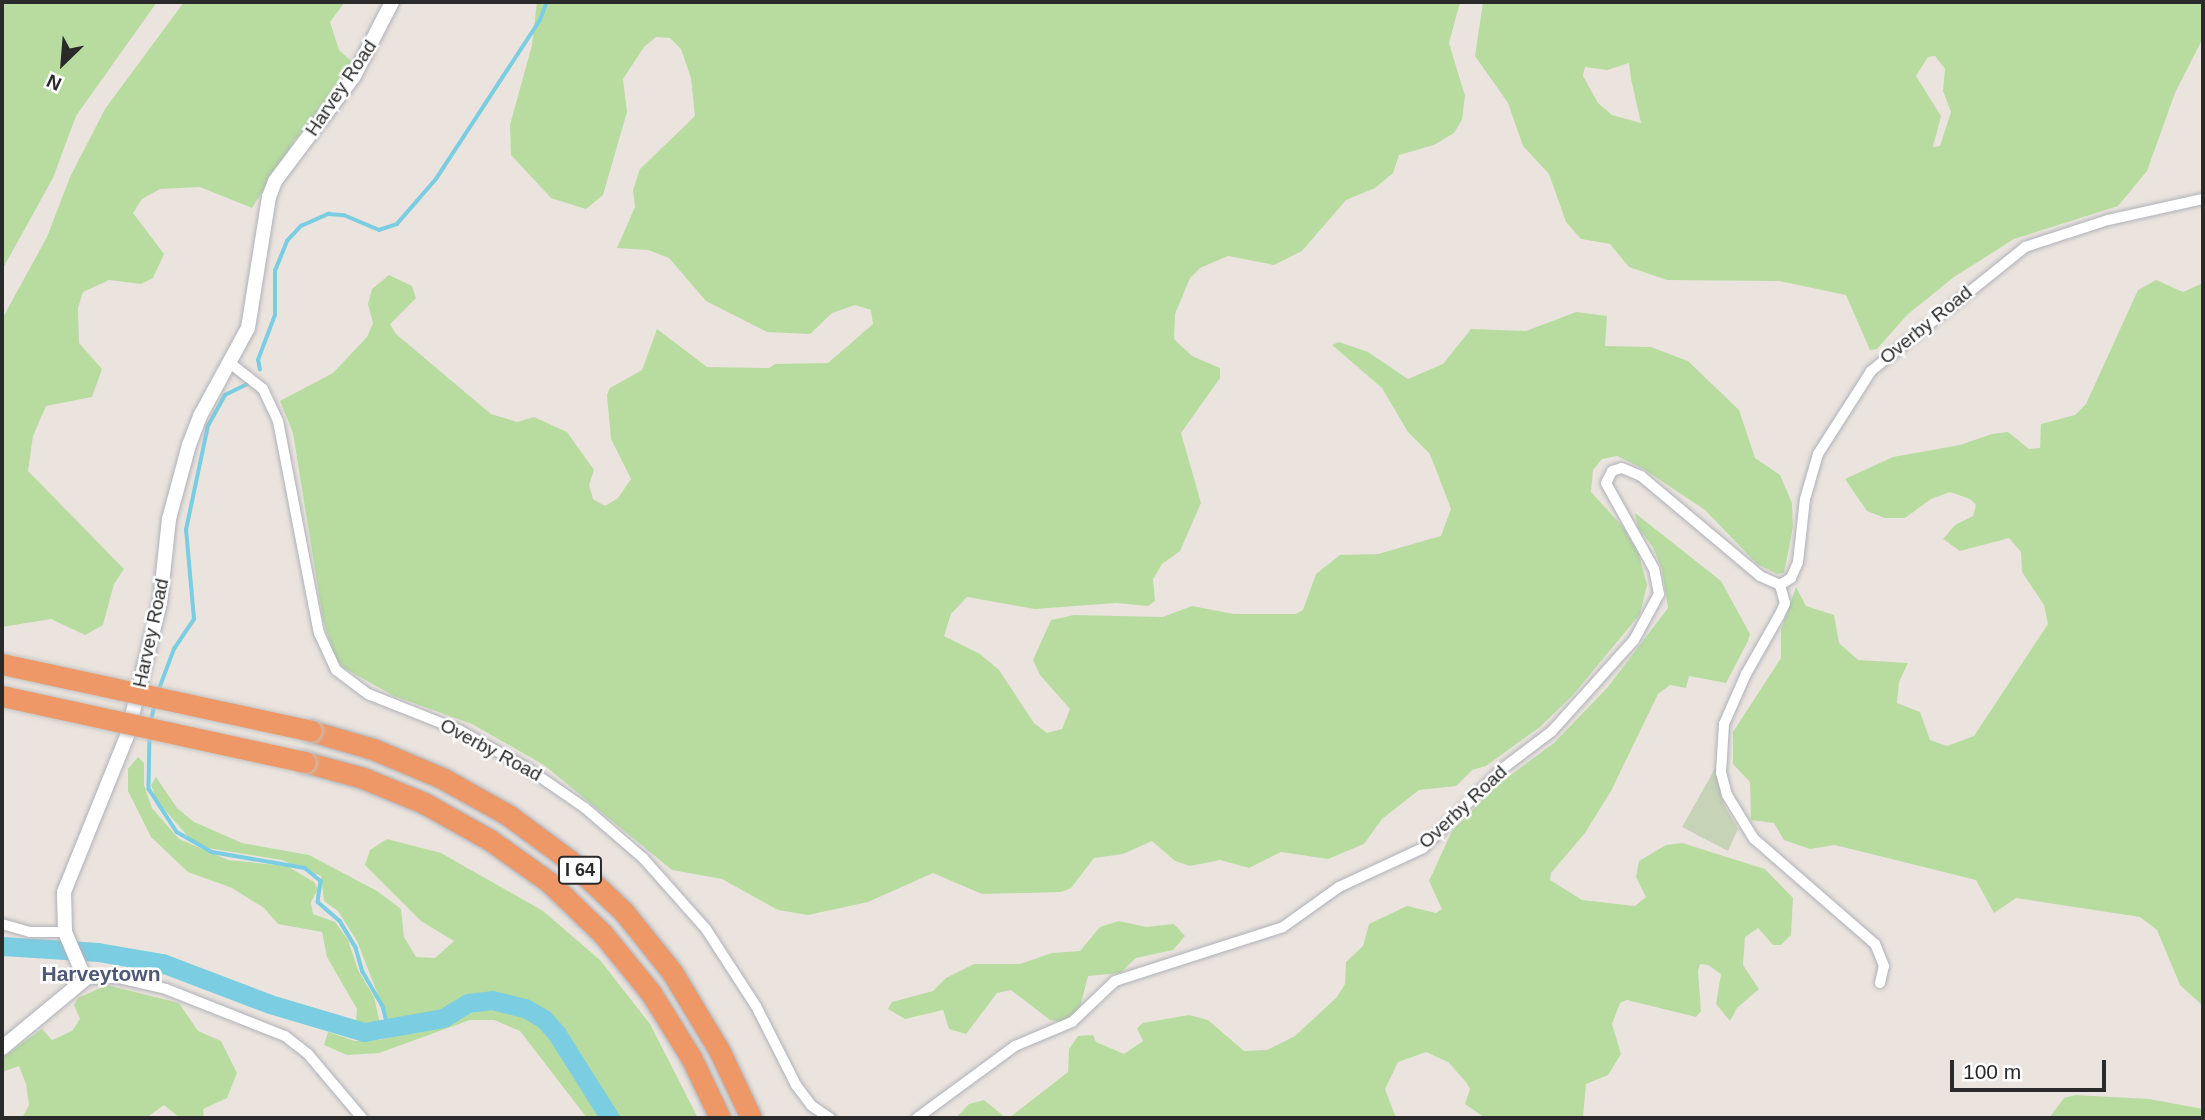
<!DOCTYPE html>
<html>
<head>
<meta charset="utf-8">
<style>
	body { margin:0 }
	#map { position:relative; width:2205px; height:1120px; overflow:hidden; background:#ebe4de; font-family:Helvetica,sans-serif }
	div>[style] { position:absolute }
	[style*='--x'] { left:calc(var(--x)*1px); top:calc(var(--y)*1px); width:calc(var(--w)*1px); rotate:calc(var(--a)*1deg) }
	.green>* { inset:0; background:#b8dca0 }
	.cemetery>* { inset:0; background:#c6d3b7 }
	.stream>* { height:3.5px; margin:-1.75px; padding:0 1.75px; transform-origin:1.75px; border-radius:1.75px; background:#7bcde2 }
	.river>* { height:19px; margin:-9.5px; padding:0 9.5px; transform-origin:9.5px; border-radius:9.5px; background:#7bcde2 }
	.roads { filter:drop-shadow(0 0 2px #aeb1b9) drop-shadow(0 0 2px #aeb1b9) }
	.minor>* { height:10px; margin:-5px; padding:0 5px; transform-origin:5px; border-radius:5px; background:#fff }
	.tertiary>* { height:14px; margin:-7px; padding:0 7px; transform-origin:7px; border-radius:7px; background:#fff }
	.motorway>* { height:21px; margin:-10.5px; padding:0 10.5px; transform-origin:10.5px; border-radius:10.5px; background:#ed9866 }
	.bridges { filter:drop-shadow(0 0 2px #c3c3c3) drop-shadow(0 0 2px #c3c3c3) }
	.motorway-bridge>* { height:21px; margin:-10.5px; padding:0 10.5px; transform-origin:10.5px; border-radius:10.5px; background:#ed9866 }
	span { translate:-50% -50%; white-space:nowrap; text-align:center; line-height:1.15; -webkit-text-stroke:5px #fff; paint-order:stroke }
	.shield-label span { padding:2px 5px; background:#fff; border:2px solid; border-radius:5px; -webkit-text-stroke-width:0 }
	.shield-label { font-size:18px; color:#2a2a2a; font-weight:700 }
	.street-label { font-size:19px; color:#2a2a2a }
	.neighbourhood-label { font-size:21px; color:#4f5876; font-weight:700 }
	.frame { position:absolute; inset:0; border:4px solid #2a2a2a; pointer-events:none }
	.north { position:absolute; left:28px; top:28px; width:70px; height:70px; -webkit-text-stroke:5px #fff; paint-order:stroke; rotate:205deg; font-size:19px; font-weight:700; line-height:28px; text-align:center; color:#2a2a2a }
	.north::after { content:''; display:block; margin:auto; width:24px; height:32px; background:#2a2a2a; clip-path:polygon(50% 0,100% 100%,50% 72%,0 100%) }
	.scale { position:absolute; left:1950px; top:1060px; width:156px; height:32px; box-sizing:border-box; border:4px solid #2a2a2a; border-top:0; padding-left:9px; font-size:21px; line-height:24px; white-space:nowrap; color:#2a2a2a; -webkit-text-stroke:5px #fff; paint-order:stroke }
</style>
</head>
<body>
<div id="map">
	<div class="green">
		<i style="clip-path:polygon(2px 2px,157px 2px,76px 116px,53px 178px,2px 270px)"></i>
		<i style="clip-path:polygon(184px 2px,345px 2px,330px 22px,339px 50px,351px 61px,338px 90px,294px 141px,252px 208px,200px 187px,160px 189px,142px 199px,133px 213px,164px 254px,153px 278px,141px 284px,109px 280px,83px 292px,78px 308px,79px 343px,102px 369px,92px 397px,46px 406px,33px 436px,28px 471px,124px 569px,114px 584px,103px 625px,85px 635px,51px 619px,2px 627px,2px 319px,47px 237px,70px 177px,105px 109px)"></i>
		<i style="clip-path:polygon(537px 2px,1460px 2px,1449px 43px,1465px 96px,1462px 120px,1454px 133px,1434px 145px,1399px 155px,1393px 173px,1375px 188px,1346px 200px,1302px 251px,1274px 265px,1228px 256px,1200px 268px,1190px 278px,1175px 314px,1174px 339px,1192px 356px,1220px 368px,1220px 378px,1181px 433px,1201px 503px,1180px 551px,1162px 564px,1153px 579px,1155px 601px,1148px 606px,1116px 603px,1035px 609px,967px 597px,951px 614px,944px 636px,980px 654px,999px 670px,1034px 723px,1047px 733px,1062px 729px,1070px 709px,1040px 675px,1033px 660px,1051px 620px,1074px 615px,1163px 617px,1192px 606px,1234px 614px,1296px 614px,1303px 610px,1316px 574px,1340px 555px,1378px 554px,1441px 536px,1451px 509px,1430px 454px,1408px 432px,1382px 388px,1332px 345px,1339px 342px,1368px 352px,1408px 379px,1443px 364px,1471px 329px,1526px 331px,1576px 312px,1607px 316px,1605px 346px,1651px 347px,1688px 361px,1739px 410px,1755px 458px,1780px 475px,1792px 503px,1793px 527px,1784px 573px,1777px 574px,1757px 564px,1705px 510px,1642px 468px,1617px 456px,1602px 459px,1593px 470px,1591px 492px,1624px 528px,1639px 555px,1647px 585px,1640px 614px,1573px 695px,1540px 727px,1486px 766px,1472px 770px,1456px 786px,1419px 790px,1382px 819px,1364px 844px,1328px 859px,1281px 852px,1249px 868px,1220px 860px,1190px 866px,1175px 861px,1152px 841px,1123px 854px,1094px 858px,1071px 888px,1061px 892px,982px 894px,933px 873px,868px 902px,808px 915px,778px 910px,722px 879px,672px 870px,544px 765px,472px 724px,394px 696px,344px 668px,334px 656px,323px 619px,293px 433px,280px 401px,333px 373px,367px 337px,373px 323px,368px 304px,372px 289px,389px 275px,412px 286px,416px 298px,390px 324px,396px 334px,491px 414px,517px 422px,534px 417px,567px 432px,594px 470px,589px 485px,593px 499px,605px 506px,618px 498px,631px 479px,611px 439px,607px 395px,610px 388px,642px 370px,657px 329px,707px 367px,769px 368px,775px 364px,828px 363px,873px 324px,871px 310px,855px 305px,832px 313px,810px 334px,767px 332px,706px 301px,669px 258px,648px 250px,617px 248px,635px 207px,633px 190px,640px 169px,695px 116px,691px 78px,681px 49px,670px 38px,656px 37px,644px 47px,623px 79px,627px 112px,603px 195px,586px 209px,551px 198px,511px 155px,510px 125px,532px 45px)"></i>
		<i style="clip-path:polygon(evenodd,1483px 2px,2203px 2px,2203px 38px,2175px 93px,2147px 171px,2118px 206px,2014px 239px,1954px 277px,1907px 315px,1877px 349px,1870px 350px,1846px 295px,1779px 281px,1667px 280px,1629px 267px,1610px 244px,1581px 239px,1566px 222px,1549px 174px,1523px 146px,1508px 103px,1475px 56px,1483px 2px,1935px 56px,1945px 69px,1943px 91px,1951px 112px,1940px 146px,1933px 147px,1941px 116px,1916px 76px,1928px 57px,1935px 56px,1483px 2px,1629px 63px,1631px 79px,1641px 123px,1612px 115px,1598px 103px,1583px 76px,1585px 67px,1607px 70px,1629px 63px)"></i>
		<i style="clip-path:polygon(2156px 280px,2183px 292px,2203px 283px,2203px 1006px,2180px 985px,2157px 930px,2140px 917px,2016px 898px,1994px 913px,1976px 880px,1835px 845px,1810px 849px,1784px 840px,1774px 823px,1751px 820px,1750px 782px,1733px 764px,1733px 732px,1781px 658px,1781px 630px,1796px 587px,1806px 606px,1834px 615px,1839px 643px,1858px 660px,1908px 663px,1899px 682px,1897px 703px,1920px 712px,1930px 740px,1947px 746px,1974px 736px,2048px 624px,2044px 605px,2022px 572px,2021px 552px,2009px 538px,1960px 551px,1943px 539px,1955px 525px,1973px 516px,1976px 505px,1970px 499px,1950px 492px,1931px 499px,1905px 518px,1885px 518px,1867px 511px,1845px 479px,1893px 457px,1960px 445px,1992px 434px,2008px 432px,2029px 449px,2040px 448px,2041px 424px,2075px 415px,2086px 404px,2138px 290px)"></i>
		<i style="clip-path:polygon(1635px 513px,1721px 581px,1750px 634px,1748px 641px,1726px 683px,1689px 676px,1686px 688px,1670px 685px,1658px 694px,1611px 791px,1585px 833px,1551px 873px,1550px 880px,1582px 900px,1635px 906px,1646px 897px,1636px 877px,1639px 861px,1666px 845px,1682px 843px,1765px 869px,1793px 898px,1791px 935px,1781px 945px,1773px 945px,1758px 928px,1745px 937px,1743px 965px,1759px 989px,1737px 1008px,1730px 1021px,1716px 1004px,1721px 974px,1708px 965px,1700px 964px,1698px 971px,1701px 1011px,1696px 1017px,1627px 1000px,1620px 1003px,1612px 1024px,1621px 1054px,1608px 1075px,1586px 1084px,1583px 1118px,1485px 1118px,1465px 1104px,1470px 1089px,1466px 1082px,1448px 1062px,1426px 1052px,1398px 1062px,1385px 1089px,1396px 1118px,1009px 1118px,1068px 1072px,1069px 1049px,1078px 1036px,1093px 1035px,1096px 1042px,1124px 1054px,1143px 1041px,1137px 1028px,1143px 1023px,1189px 1015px,1208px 1020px,1244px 1051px,1267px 1050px,1295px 1036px,1337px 997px,1345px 984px,1346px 962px,1363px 946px,1369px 924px,1407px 906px,1436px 913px,1442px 909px,1429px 881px,1452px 831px,1497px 785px,1554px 743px,1607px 688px,1668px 608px,1662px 570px,1653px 547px,1638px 528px)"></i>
		<i style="clip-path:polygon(138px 757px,144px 763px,144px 785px,152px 808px,179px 839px,228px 860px,287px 866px,314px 882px,318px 889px,311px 902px,313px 914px,335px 922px,348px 940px,358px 970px,374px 997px,381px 1027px,365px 1029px,356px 1022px,357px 1009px,327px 957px,322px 932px,278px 924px,264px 908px,232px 888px,188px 872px,151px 837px,128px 791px,128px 769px)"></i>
		<i style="clip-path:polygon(156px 777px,177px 808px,194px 822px,242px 843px,309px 855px,377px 891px,401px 909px,404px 937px,416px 957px,435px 958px,454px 941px,421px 921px,365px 865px,370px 850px,387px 839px,441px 853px,543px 911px,600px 960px,650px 1024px,698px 1118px,614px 1118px,562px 1032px,526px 1004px,482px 996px,452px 1005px,417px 1025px,389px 1023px,357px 941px,338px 911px,324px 901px,321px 876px,282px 860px,207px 848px,192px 841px,157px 801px,151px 785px)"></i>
		<i style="clip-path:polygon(1119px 921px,1146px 927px,1174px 924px,1185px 936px,1173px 950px,1136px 958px,1120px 973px,1088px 976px,1079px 1011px,1065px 1022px,1050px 1020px,1011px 990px,997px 993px,966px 1034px,949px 1029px,943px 1010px,905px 1019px,888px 1009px,892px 1002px,933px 991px,946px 978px,974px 964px,1020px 964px,1052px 953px,1080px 951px,1100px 927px)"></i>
		<i style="clip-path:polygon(107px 985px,179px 1003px,198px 1031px,221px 1041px,237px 1073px,227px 1098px,203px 1109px,204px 1118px,180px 1118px,164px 1105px,146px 1118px,22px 1118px,29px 1105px,26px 1084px,19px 1066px,2px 1072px,2px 1058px,42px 1029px,52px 1040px,72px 1031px,80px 1019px,74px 1005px,78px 998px)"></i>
		<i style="clip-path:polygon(495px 1007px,545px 1025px,601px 1118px,587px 1118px,520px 1031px,494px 1020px,470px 1020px,379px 1053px,347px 1055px,324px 1045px,328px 1032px,355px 1041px,379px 1040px,441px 1026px,454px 1018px)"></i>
		<i style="clip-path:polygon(2075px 1095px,2149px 1099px,2203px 1109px,2203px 1118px,2049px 1118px,2064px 1098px)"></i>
		<i style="clip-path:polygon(984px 1100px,1006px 1118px,956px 1118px,969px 1104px)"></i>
	</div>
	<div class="cemetery">
		<i style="clip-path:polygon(1716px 767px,1724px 805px,1738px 829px,1728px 851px,1682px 827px)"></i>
	</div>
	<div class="stream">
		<i style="--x:260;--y:370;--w:10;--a:-101"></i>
		<i style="--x:258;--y:360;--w:48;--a:-69.3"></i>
		<i style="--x:275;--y:315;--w:44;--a:-90"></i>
		<i style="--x:275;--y:271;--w:32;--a:-68"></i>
		<i style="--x:287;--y:241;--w:21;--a:-47"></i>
		<i style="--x:301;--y:226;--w:30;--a:-24"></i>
		<i style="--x:328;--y:214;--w:16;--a:4"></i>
		<i style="--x:344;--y:215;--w:38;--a:23"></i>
		<i style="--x:379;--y:230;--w:19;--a:-18"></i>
		<i style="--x:397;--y:224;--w:60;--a:-49.1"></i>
		<i style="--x:436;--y:179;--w:190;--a:-56.8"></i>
		<i style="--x:540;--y:20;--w:19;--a:-69"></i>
		<i style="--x:159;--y:689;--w:43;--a:-69.4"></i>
		<i style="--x:174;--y:649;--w:36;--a:-56"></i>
		<i style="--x:194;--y:619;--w:89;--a:-95.1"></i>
		<i style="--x:186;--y:530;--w:106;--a:-78.1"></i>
		<i style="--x:208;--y:426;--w:35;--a:-61"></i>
		<i style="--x:225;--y:395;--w:25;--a:-26"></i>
		<i style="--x:151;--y:720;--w:16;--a:-76"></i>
		<i style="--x:150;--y:735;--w:54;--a:91.1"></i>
		<i style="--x:149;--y:789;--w:51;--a:56.9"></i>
		<i style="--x:177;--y:832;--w:40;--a:29.7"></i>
		<i style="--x:212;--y:852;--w:94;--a:9.8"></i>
		<i style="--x:305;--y:868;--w:21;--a:39"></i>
		<i style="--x:321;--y:881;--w:21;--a:98"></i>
		<i style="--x:318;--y:902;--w:29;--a:41"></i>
		<i style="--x:340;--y:921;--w:31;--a:59"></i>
		<i style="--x:356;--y:948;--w:25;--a:74"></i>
		<i style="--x:363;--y:972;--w:39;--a:60"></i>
		<i style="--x:383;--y:1006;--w:25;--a:76"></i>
	</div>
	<div class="river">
		<i style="--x:2;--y:946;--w:96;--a:3.6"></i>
		<i style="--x:98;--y:952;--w:65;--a:9.8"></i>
		<i style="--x:162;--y:963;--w:116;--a:20.8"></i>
		<i style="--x:270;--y:1004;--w:98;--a:16.6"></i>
		<i style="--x:364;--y:1032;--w:80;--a:-10"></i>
		<i style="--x:443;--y:1018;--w:29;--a:-31"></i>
		<i style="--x:468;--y:1003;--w:24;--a:-7"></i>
		<i style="--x:492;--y:1000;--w:34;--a:14"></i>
		<i style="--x:525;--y:1008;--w:22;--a:30"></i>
		<i style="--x:544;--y:1019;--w:20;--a:49"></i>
		<i style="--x:557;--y:1034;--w:99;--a:57.8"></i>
	</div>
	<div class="roads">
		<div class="minor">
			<i style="--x:230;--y:363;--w:42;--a:38.2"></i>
			<i style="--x:263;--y:389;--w:35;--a:65"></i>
			<i style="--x:278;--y:421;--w:216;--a:79.1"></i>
			<i style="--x:319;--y:633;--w:41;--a:65.3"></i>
			<i style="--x:336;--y:670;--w:40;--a:37"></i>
			<i style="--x:368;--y:694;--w:98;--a:21.6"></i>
			<i style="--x:459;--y:730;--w:78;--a:29.2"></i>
			<i style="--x:527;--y:768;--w:70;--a:34.6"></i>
			<i style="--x:585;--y:808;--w:77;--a:40.8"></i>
			<i style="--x:643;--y:858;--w:95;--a:48.4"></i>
			<i style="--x:706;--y:929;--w:92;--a:57"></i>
			<i style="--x:756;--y:1006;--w:89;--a:63.1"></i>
			<i style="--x:796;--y:1085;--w:26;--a:53"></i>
			<i style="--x:812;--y:1106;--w:22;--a:34"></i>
			<i style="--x:2;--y:924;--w:29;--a:16"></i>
			<i style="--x:30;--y:932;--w:35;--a:0"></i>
			<i style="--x:85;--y:979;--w:33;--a:-2"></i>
			<i style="--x:118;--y:978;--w:49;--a:12.9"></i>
			<i style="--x:166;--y:989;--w:128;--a:21.6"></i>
			<i style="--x:285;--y:1036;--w:29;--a:38"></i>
			<i style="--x:308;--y:1054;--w:84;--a:49.8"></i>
			<i style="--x:1880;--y:983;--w:17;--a:-77"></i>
			<i style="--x:1884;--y:966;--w:24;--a:-112"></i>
			<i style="--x:1875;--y:944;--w:160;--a:-139"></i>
			<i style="--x:1754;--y:839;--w:52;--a:-121.5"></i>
			<i style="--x:1727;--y:795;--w:23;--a:-105"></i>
			<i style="--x:1721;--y:773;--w:49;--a:-86.5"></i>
			<i style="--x:1724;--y:724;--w:55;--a:-66.3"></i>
			<i style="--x:1746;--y:674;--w:67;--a:-60.4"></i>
			<i style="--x:1779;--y:616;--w:14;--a:-65"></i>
			<i style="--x:1785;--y:603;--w:19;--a:-106"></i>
			<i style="--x:1780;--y:585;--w:13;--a:-32"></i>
			<i style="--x:1791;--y:578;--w:17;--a:-66"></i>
			<i style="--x:1798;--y:562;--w:63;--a:-83.7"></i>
			<i style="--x:1805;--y:499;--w:47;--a:-73.9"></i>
			<i style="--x:1818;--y:454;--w:98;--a:-57.4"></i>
			<i style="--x:1871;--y:371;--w:198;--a:-38.8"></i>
			<i style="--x:2025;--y:247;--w:87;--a:-18"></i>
			<i style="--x:2108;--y:220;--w:97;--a:-12.5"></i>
			<i style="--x:917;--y:1118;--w:122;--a:-36.3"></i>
			<i style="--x:1015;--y:1046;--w:62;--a:-22.8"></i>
			<i style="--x:1072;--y:1022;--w:59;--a:-43.6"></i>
			<i style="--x:1115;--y:981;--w:176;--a:-17.8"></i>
			<i style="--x:1283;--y:927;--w:69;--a:-35.5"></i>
			<i style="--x:1339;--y:887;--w:93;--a:-24.9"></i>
			<i style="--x:1423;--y:848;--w:112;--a:-45"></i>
			<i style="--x:1502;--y:769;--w:63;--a:-37.2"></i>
			<i style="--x:1552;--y:731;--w:122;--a:-48"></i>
			<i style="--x:1634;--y:640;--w:52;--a:-61.5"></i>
			<i style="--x:1659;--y:594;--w:25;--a:-101"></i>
			<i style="--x:1654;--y:569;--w:98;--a:-119.2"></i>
			<i style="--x:1606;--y:483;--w:13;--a:-63"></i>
			<i style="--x:1612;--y:471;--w:10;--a:-17"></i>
			<i style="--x:1622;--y:468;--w:21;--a:23"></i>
			<i style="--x:1641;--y:476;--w:155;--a:40"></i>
			<i style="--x:1760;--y:576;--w:22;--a:24"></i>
		</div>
		<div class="tertiary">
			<i style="--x:2;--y:1048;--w:108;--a:-39.7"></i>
			<i style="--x:85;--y:979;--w:51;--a:-113.1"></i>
			<i style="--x:65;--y:932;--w:40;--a:-91.4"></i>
			<i style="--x:64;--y:892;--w:168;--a:-68"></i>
			<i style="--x:127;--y:736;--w:137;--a:-76.1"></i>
			<i style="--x:160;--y:603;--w:84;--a:-83.9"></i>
			<i style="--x:169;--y:519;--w:77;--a:-74.9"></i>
			<i style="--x:189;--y:445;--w:31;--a:-69"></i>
			<i style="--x:200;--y:416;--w:100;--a:-61.4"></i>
			<i style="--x:248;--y:328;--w:133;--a:-80.9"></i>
			<i style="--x:269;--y:197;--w:17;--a:-69"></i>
			<i style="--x:275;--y:181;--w:131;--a:-53"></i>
			<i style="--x:354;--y:76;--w:83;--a:-62.8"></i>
		</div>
		<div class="motorway">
			<i style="--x:311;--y:731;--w:65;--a:16.2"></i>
			<i style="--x:373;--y:749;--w:75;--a:22.8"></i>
			<i style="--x:442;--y:778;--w:76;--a:29.3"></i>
			<i style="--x:508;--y:815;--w:76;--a:36.4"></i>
			<i style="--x:569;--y:860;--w:76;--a:43.4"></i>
			<i style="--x:624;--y:912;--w:77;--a:51.3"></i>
			<i style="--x:672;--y:972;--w:93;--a:59"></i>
			<i style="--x:720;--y:1052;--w:73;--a:64.8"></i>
			<i style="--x:305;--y:762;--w:60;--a:15.4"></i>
			<i style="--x:363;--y:778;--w:66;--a:22.3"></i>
			<i style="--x:424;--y:803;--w:76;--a:29.3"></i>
			<i style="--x:490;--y:840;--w:72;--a:35.4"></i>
			<i style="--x:549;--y:882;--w:75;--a:43.9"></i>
			<i style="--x:603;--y:934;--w:76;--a:50.9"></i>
			<i style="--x:651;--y:993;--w:78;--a:58.2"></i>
			<i style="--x:692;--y:1059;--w:65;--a:64.6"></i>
		</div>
	</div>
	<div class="bridges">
		<div class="motorway-bridge">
			<i style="--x:2;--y:664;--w:316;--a:12.2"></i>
			<i style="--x:2;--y:696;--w:310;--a:12.3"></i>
		</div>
	</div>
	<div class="shield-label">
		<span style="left:580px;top:870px">I 64</span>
	</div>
	<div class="street-label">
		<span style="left:341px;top:88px;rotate:-56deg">Harvey Road</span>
		<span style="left:1926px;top:325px;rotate:-39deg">Overby Road</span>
		<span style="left:151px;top:633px;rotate:-78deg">Harvey Road</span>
		<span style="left:491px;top:750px;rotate:28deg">Overby Road</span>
		<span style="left:1463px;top:807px;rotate:-43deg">Overby Road</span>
	</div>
	<div class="neighbourhood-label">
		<span style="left:101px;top:974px">Harveytown</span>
	</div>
	<div class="frame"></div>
	<div class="north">N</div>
	<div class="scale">100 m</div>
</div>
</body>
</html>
